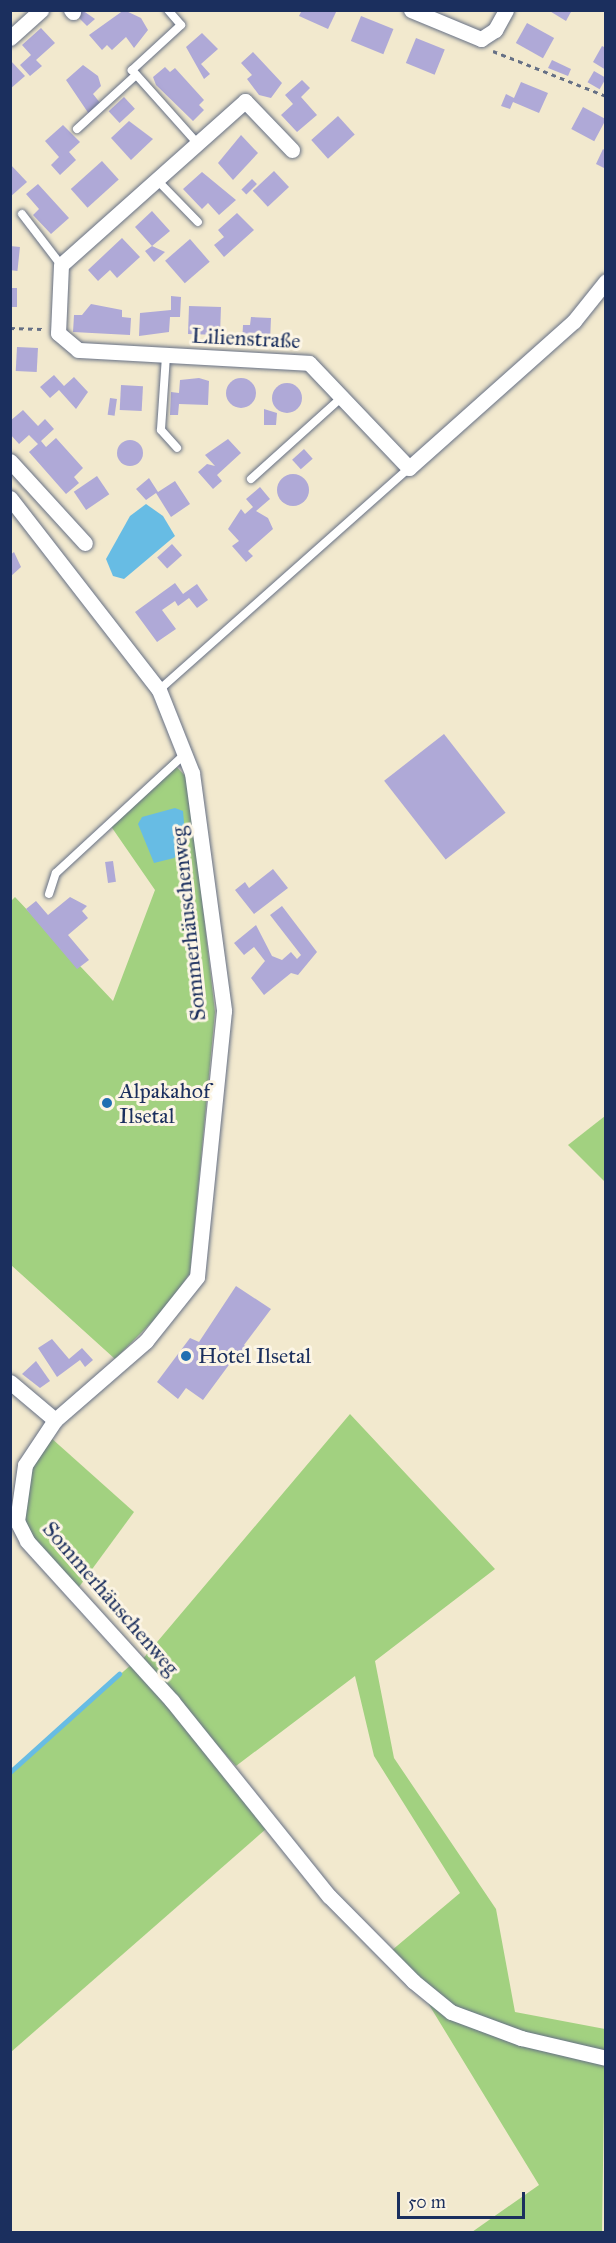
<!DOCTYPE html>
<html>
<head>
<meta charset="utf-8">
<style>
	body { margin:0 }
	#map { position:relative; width:616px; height:2243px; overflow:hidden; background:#f2e9ce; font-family:"IM FELL Great Primer",serif }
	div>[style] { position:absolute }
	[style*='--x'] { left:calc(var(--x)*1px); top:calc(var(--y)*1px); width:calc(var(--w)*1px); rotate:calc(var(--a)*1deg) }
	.green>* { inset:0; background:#a2d180 }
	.water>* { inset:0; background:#67bce4 }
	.stream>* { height:5px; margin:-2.5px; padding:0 2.5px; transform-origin:2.5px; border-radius:2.5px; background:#67bce4 }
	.building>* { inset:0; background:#afa9d7; transform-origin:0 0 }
	.round { border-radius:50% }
	.path>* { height:3px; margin-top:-1.5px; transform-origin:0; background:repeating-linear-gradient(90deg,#667085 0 4.5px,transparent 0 9px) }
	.roads { filter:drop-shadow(0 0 2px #667085) drop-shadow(0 0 2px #667085) }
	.lane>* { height:8px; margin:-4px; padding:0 4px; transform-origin:4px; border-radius:4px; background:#fff }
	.street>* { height:15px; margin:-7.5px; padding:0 7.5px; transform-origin:7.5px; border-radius:7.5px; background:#fff }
	.dots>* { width:16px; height:16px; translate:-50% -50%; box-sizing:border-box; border:3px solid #fcf5e5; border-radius:50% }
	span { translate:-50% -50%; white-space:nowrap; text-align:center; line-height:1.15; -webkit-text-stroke:6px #fcf5e5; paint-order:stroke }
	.street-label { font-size:22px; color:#1b2f5e }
	.poi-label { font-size:22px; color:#1b2f5e }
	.left { translate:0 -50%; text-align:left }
	.frame { position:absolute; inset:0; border:12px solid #1b2f5e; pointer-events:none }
	.scale { position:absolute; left:397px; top:2192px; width:128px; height:27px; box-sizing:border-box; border:3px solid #1b2f5e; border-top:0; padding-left:8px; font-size:18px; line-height:21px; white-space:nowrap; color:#1b2f5e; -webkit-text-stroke:4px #fcf5e5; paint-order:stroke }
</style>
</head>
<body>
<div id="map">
	<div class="green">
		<i style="clip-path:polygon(171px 761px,188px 779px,215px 1012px,190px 1273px,166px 1308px,115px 1359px,11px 1265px,10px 902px,15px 897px,113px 1001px,155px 890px,108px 822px)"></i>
		<i style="clip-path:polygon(605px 1116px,605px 1182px,568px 1145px)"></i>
		<i style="clip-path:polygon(350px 1414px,495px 1569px,375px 1661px,394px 1758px,496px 1909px,515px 2012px,605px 2029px,602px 2232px,472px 2232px,539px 2185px,420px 1990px,426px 1985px,391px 1951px,460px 1893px,374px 1756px,355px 1676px,236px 1766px,141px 1661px)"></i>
		<i style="clip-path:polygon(50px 1437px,134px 1512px,79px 1587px,31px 1537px,23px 1516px,30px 1469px)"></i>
		<i style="clip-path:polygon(132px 1664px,267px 1828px,11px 2052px,10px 1771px)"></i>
	</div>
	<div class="water">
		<i style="clip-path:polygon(146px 504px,163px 516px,175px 536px,124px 579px,113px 576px,106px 559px,130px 516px)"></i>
		<i style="clip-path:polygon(175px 808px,183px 811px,186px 846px,174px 858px,154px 863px,138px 824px,142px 817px)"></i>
	</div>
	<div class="stream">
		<i style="--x:10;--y:1772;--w:147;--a:-42"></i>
	</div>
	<div class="building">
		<i style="clip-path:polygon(82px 10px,95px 19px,87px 26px,77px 16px)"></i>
		<i style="clip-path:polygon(124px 10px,141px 18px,148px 30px,134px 48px,126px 37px,112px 50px,107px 45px,102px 50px,89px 35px)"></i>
		<i style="clip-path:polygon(302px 10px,337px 10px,328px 29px,299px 16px)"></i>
		<i style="clip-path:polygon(548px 10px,572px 10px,566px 21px)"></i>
		<i style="left:361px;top:16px;width:35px;height:27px;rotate:22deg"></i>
		<i style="left:527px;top:23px;width:31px;height:23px;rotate:29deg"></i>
		<i style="clip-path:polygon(41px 28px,55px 43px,36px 60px,42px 66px,30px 76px,20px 65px,31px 55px,22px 45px)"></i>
		<i style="clip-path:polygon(202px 33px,218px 49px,201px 64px,210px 74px,204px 79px,186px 47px)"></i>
		<i style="left:416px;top:38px;width:31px;height:27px;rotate:22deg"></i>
		<i style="clip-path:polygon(602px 46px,606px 48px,606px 70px,593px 62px)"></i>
		<i style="clip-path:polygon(253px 52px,282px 83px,271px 98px,259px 95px,247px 79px,252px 75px,241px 63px)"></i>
		<i style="clip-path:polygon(10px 60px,25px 76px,10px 89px)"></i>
		<i style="clip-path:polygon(552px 60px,571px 69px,568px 76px,548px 68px)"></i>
		<i style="clip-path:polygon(83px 65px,98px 76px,101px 86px,93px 94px,101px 104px,89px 114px,66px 80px)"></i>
		<i style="clip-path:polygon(165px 67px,170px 72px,175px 68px,204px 100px,199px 105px,204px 110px,193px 121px,156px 85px,153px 77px)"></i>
		<i style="left:594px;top:71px;width:14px;height:13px;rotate:30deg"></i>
		<i style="clip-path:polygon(302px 80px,310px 88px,301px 97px,317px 115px,297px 132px,281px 115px,293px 104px,285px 95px)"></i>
		<i style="clip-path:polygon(521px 82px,548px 93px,539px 113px,513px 102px,510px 109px,501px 106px,506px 94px,514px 98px)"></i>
		<i style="left:124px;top:97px;width:16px;height:21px;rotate:47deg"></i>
		<i style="left:583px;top:107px;width:26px;height:25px;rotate:28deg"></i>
		<i style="left:338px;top:116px;width:25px;height:36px;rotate:48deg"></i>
		<i style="clip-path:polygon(129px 121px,153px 139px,131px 160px,111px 138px)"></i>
		<i style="clip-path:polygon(63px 125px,80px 142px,69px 152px,76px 160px,60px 175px,51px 165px,59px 157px,45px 141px)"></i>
		<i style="clip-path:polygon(241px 135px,258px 153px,233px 180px,218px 163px)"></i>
		<i style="clip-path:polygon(603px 149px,606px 151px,604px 168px,596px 164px)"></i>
		<i style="left:102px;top:161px;width:25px;height:42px;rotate:48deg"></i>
		<i style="clip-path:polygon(10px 164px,27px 182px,10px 197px)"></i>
		<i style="left:274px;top:171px;width:22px;height:29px;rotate:47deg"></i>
		<i style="clip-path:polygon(202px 172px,236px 200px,219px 215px,208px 203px,202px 209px,183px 189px)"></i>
		<i style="left:252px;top:179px;width:7px;height:15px;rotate:45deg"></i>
		<i style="clip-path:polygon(38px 184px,69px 218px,51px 234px,33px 215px,39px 209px,26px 194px)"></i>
		<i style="clip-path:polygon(152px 211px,170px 231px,152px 246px,165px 252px,154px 262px,145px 251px,152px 246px,135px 227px)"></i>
		<i style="clip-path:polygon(237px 213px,254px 230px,224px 257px,214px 245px,224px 237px,218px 230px)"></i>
		<i style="clip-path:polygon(122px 238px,140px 257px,117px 278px,110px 270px,98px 281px,88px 270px)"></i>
		<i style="left:190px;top:239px;width:30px;height:33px;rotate:49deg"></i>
		<i style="left:10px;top:246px;width:10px;height:24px;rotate:6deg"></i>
		<i style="left:10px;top:288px;width:7px;height:19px"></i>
		<i style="clip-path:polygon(171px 296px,181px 297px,180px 317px,170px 317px,169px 332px,139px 336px,140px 313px,171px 310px)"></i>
		<i style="clip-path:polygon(91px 304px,122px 310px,122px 317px,131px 318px,130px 335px,73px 332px,74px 315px,82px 315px)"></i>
		<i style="left:189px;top:306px;width:32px;height:28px;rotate:2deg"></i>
		<i style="clip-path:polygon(251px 317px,271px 318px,270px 342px,242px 343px,243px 325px,250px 325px)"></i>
		<i style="left:17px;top:347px;width:21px;height:24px;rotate:3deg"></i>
		<i style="clip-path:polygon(54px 375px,64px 386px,74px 377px,88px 392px,76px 409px,59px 390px,50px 398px,40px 387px)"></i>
		<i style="clip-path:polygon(199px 378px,209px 381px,208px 405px,179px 404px,178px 415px,170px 415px,171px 392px,179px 393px,180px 380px)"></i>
		<i class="round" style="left:226px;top:378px;width:30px;height:30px"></i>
		<i class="round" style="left:272px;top:383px;width:30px;height:30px"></i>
		<i style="left:121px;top:385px;width:22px;height:25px;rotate:3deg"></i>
		<i style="left:110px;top:398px;width:7px;height:17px;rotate:8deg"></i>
		<i style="clip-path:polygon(264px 409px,277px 413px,276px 425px,264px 425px)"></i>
		<i style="clip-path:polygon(23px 410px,38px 426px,45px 419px,54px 429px,41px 441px,46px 447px,56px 438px,83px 468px,74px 477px,79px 483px,66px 494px,29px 452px,38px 444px,29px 435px,19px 444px,10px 434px,10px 421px)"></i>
		<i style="clip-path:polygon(228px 439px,241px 453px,217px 475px,222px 481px,213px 489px,198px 472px,207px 464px,215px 466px,205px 455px)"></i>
		<i class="round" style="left:117px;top:440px;width:26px;height:26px"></i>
		<i style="left:304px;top:449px;width:13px;height:16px;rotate:48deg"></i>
		<i class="round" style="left:277px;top:474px;width:32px;height:32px"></i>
		<i style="left:97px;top:476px;width:22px;height:28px;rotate:56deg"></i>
		<i style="clip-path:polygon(149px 478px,158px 492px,175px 481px,190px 504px,171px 517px,156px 493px,146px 500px,136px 489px)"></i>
		<i style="clip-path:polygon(260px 487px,270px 499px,256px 511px,268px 518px,273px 529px,248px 551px,253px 556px,246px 562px,232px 546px,239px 541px,228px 529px,241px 509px,245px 514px,253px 507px,246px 499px)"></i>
		<i style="left:172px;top:544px;width:15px;height:20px;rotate:48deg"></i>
		<i style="clip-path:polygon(14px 552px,21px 567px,10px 577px,10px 555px)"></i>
		<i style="clip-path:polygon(175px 583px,183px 594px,197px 584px,208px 600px,197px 608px,189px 598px,178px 606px,175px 601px,162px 610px,176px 629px,157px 642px,135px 612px)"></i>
		<i style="left:444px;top:734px;width:100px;height:76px;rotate:52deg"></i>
		<i style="left:113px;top:861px;width:21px;height:8px;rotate:82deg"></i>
		<i style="clip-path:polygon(273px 869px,288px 888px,254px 914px,235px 890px,245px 882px,249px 888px)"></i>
		<i style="clip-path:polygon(70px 897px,87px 906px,82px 911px,88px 918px,68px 935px,89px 960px,77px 969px,26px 909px,36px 901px,48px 915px)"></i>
		<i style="clip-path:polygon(282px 906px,317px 952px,298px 975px,291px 973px,264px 995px,251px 978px,265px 961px,254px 947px,244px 955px,234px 943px,256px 925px,272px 956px,282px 960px,291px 952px,297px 959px,301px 955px,270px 915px)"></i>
		<i style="clip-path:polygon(236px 1286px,271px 1309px,244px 1345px,248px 1349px,239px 1362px,234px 1358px,203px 1400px,186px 1388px,178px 1399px,157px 1382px,190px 1338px,199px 1342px)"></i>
		<i style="clip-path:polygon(52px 1339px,69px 1359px,82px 1348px,93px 1360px,85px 1367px,80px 1360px,57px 1377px,38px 1348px)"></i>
		<i style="clip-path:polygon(36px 1361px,50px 1381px,40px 1388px,22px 1374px)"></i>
	</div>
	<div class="path">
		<i style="--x:493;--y:51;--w:122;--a:21.7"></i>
		<i style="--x:10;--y:328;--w:32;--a:2"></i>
	</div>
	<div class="roads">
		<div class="lane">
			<i style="--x:168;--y:10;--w:20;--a:49"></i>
			<i style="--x:181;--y:25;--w:67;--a:137.4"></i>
			<i style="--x:132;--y:70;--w:98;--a:48.3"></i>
			<i style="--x:77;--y:129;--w:80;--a:-42.5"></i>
			<i style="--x:156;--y:179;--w:60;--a:45.7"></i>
			<i style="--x:22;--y:214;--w:64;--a:52.6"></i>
			<i style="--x:166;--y:356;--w:74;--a:93.9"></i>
			<i style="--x:161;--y:430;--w:24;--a:48"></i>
			<i style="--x:251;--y:479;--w:122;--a:-42"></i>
			<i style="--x:159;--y:690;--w:334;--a:-41.6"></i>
			<i style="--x:49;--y:894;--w:22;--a:-72"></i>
			<i style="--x:56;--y:873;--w:176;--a:-42.7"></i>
		</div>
		<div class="street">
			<i style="--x:71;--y:10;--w:3;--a:45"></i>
			<i style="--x:411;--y:10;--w:76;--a:22.5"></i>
			<i style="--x:481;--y:39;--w:17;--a:-33"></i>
			<i style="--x:495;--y:30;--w:23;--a:-61"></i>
			<i style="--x:10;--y:38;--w:42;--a:-42.1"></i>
			<i style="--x:292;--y:150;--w:68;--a:-133.8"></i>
			<i style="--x:245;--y:101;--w:246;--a:138.3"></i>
			<i style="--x:61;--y:265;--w:68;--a:92.5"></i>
			<i style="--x:58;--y:333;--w:26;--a:40"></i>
			<i style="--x:78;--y:350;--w:231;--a:3.2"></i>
			<i style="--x:309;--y:363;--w:145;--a:46.4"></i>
			<i style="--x:409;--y:468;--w:221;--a:-41.7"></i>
			<i style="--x:574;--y:321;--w:51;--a:-51.3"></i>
			<i style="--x:10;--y:461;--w:111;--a:47.6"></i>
			<i style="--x:10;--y:498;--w:243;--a:52.2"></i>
			<i style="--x:159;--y:690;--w:89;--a:68.3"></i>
			<i style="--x:192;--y:773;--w:240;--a:82.3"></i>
			<i style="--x:224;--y:1011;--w:267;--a:95.8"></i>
			<i style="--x:197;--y:1277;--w:82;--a:128.6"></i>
			<i style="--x:146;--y:1341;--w:121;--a:139"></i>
			<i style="--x:55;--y:1420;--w:54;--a:123.7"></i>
			<i style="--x:25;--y:1465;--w:57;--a:98.1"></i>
			<i style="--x:17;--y:1521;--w:22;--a:63"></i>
			<i style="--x:27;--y:1541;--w:216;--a:47.8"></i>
			<i style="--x:172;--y:1701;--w:250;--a:51.2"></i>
			<i style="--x:329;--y:1896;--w:120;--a:45.3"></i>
			<i style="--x:413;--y:1981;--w:49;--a:39.2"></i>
			<i style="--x:451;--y:2012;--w:75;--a:20.4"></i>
			<i style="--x:521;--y:2038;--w:87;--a:13.2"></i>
			<i style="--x:10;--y:1382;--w:59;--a:40.2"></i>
		</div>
	</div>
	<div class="dots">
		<i style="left:107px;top:1103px;background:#1f6fb2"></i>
		<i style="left:186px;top:1356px;background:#1f6fb2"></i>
	</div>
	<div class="street-label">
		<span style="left:246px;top:338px;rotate:3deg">Lilienstraße</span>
		<span style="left:188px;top:924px;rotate:-96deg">Sommerhäuschenweg</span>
		<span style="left:111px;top:1598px;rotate:49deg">Sommerhäuschenweg</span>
	</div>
	<div class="poi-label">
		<span class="left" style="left:119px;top:1103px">Alpakahof<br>Ilsetal</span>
		<span class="left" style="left:198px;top:1356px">Hotel Ilsetal</span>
	</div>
	<div class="frame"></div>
	<div class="scale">50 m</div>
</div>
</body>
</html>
